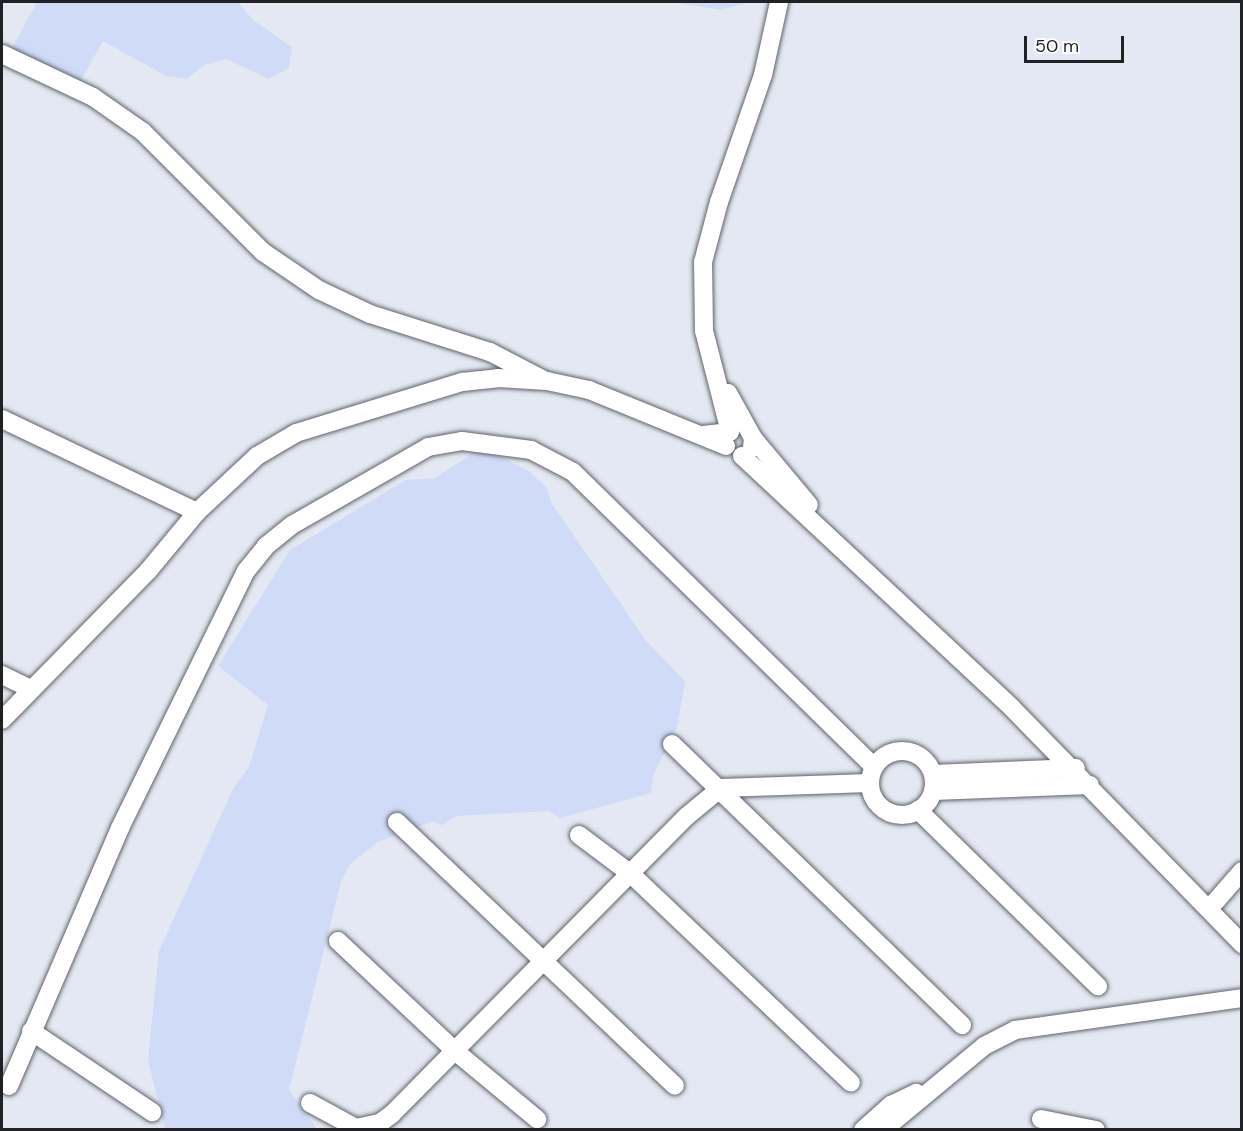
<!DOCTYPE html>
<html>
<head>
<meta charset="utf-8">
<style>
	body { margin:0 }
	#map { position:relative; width:1243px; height:1131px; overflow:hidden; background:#e4e8f2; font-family:"DM Sans",sans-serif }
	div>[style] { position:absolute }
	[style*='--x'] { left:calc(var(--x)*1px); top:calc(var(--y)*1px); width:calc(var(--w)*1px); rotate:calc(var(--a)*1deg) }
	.green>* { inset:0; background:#cfdbf7 }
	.roads { filter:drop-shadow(0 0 2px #5f636c) drop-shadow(0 0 2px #5f636c) }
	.minor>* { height:18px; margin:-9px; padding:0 9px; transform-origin:9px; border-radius:9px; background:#fff }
	.minor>.ring { margin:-9px; padding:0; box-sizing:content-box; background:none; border:18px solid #fff; border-radius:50% }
	span { translate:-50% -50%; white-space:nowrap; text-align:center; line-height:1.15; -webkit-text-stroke:6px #fff; paint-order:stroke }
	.frame { position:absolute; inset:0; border:3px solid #1f2124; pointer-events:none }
	.scale { position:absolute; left:1024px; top:36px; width:100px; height:27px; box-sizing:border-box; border:3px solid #1f2124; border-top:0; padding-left:8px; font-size:18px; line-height:21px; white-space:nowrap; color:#1f2124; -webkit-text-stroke:4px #fff; paint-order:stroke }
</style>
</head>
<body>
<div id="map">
	<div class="green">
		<i style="clip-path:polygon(37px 2px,238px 2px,253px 20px,292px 47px,289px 68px,269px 79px,226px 59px,204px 65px,187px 79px,166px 76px,103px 41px,80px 82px,35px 80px,14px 68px,14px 45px)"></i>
		<i style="clip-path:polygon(673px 2px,749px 2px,721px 10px)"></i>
		<i style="clip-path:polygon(483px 447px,530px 472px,547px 488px,551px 502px,646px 641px,685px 681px,677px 727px,653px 776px,651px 793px,560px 818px,549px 811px,456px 816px,442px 825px,433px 821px,378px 842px,350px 864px,341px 881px,289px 1090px,317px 1129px,165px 1129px,148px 1060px,159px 951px,234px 787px,249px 767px,268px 705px,218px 666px,290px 550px,406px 480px,435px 478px)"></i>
	</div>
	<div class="roads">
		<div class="minor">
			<i style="--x:2;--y:54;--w:101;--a:25.3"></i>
			<i style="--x:93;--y:97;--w:61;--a:35"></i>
			<i style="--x:143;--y:132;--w:170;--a:45"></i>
			<i style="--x:263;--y:252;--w:68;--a:34.2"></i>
			<i style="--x:319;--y:290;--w:56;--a:25.2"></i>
			<i style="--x:370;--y:314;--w:126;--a:17.6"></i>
			<i style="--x:490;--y:352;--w:59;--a:27.4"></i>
			<i style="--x:728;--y:393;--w:51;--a:60.9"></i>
			<i style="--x:753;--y:438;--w:10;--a:96"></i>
			<i style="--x:2;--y:419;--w:216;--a:25.5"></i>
			<i style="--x:704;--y:435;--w:26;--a:-7"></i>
			<i style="--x:730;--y:432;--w:104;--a:-104.4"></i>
			<i style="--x:704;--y:331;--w:69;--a:-90.8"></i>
			<i style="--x:703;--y:262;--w:62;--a:-75.1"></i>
			<i style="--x:719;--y:202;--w:134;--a:-70.9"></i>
			<i style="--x:763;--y:75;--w:75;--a:-77.6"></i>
			<i style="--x:753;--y:438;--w:87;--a:50.1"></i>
			<i style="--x:742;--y:456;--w:369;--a:43"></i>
			<i style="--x:1012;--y:708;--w:330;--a:45.7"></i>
			<i style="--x:2;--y:675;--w:32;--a:26"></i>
			<i style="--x:2;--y:720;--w:209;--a:-45.6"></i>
			<i style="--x:148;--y:571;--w:77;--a:-50.3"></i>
			<i style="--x:197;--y:512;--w:82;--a:-43"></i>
			<i style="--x:257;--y:456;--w:45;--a:-30.5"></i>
			<i style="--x:296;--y:433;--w:174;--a:-17.1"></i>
			<i style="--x:462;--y:382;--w:36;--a:-6"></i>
			<i style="--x:498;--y:378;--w:49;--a:3.5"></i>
			<i style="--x:547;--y:381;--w:43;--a:12.1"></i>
			<i style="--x:589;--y:390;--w:148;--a:22.2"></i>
			<i style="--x:672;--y:744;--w:404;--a:44.1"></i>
			<i class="ring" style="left:870px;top:751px;width:46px;height:46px"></i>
			<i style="--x:933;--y:774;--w:143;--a:-2.4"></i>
			<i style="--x:933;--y:791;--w:157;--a:-2.2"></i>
			<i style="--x:918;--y:810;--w:252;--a:44.4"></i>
			<i style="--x:397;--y:822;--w:383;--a:43.5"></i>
			<i style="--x:579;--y:835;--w:65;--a:36.9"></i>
			<i style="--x:631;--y:874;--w:303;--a:43.5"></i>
			<i style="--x:1215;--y:902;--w:41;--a:-48.9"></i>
			<i style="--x:338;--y:941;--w:161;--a:43.2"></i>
			<i style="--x:455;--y:1051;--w:107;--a:39.7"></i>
			<i style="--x:31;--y:1031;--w:146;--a:33.8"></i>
			<i style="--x:9;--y:1086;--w:281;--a:-66.7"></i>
			<i style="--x:120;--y:828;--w:286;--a:-63.9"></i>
			<i style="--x:246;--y:571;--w:32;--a:-51"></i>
			<i style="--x:266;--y:546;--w:33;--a:-39"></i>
			<i style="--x:292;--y:525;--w:157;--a:-29.8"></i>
			<i style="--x:428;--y:447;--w:35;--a:-10"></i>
			<i style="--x:462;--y:441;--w:70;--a:7.4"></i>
			<i style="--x:531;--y:450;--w:47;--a:27.6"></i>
			<i style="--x:573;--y:472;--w:421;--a:44.4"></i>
			<i style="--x:310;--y:1103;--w:52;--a:28.5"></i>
			<i style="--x:356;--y:1128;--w:25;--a:-12"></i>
			<i style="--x:380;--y:1123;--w:15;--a:-37"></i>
			<i style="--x:392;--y:1114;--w:419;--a:-45.3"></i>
			<i style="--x:687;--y:816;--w:44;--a:-39.5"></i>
			<i style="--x:721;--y:788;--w:149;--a:-1.9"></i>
			<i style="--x:1041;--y:1119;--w:56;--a:11.3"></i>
			<i style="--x:863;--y:1130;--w:38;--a:-42"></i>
			<i style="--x:891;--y:1105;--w:28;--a:-26"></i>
			<i style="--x:883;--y:1130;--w:131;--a:-39.7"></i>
			<i style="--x:984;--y:1046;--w:35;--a:-27"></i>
			<i style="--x:1015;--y:1030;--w:229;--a:-8"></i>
		</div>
	</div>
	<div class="frame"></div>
	<div class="scale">50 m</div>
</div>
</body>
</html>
